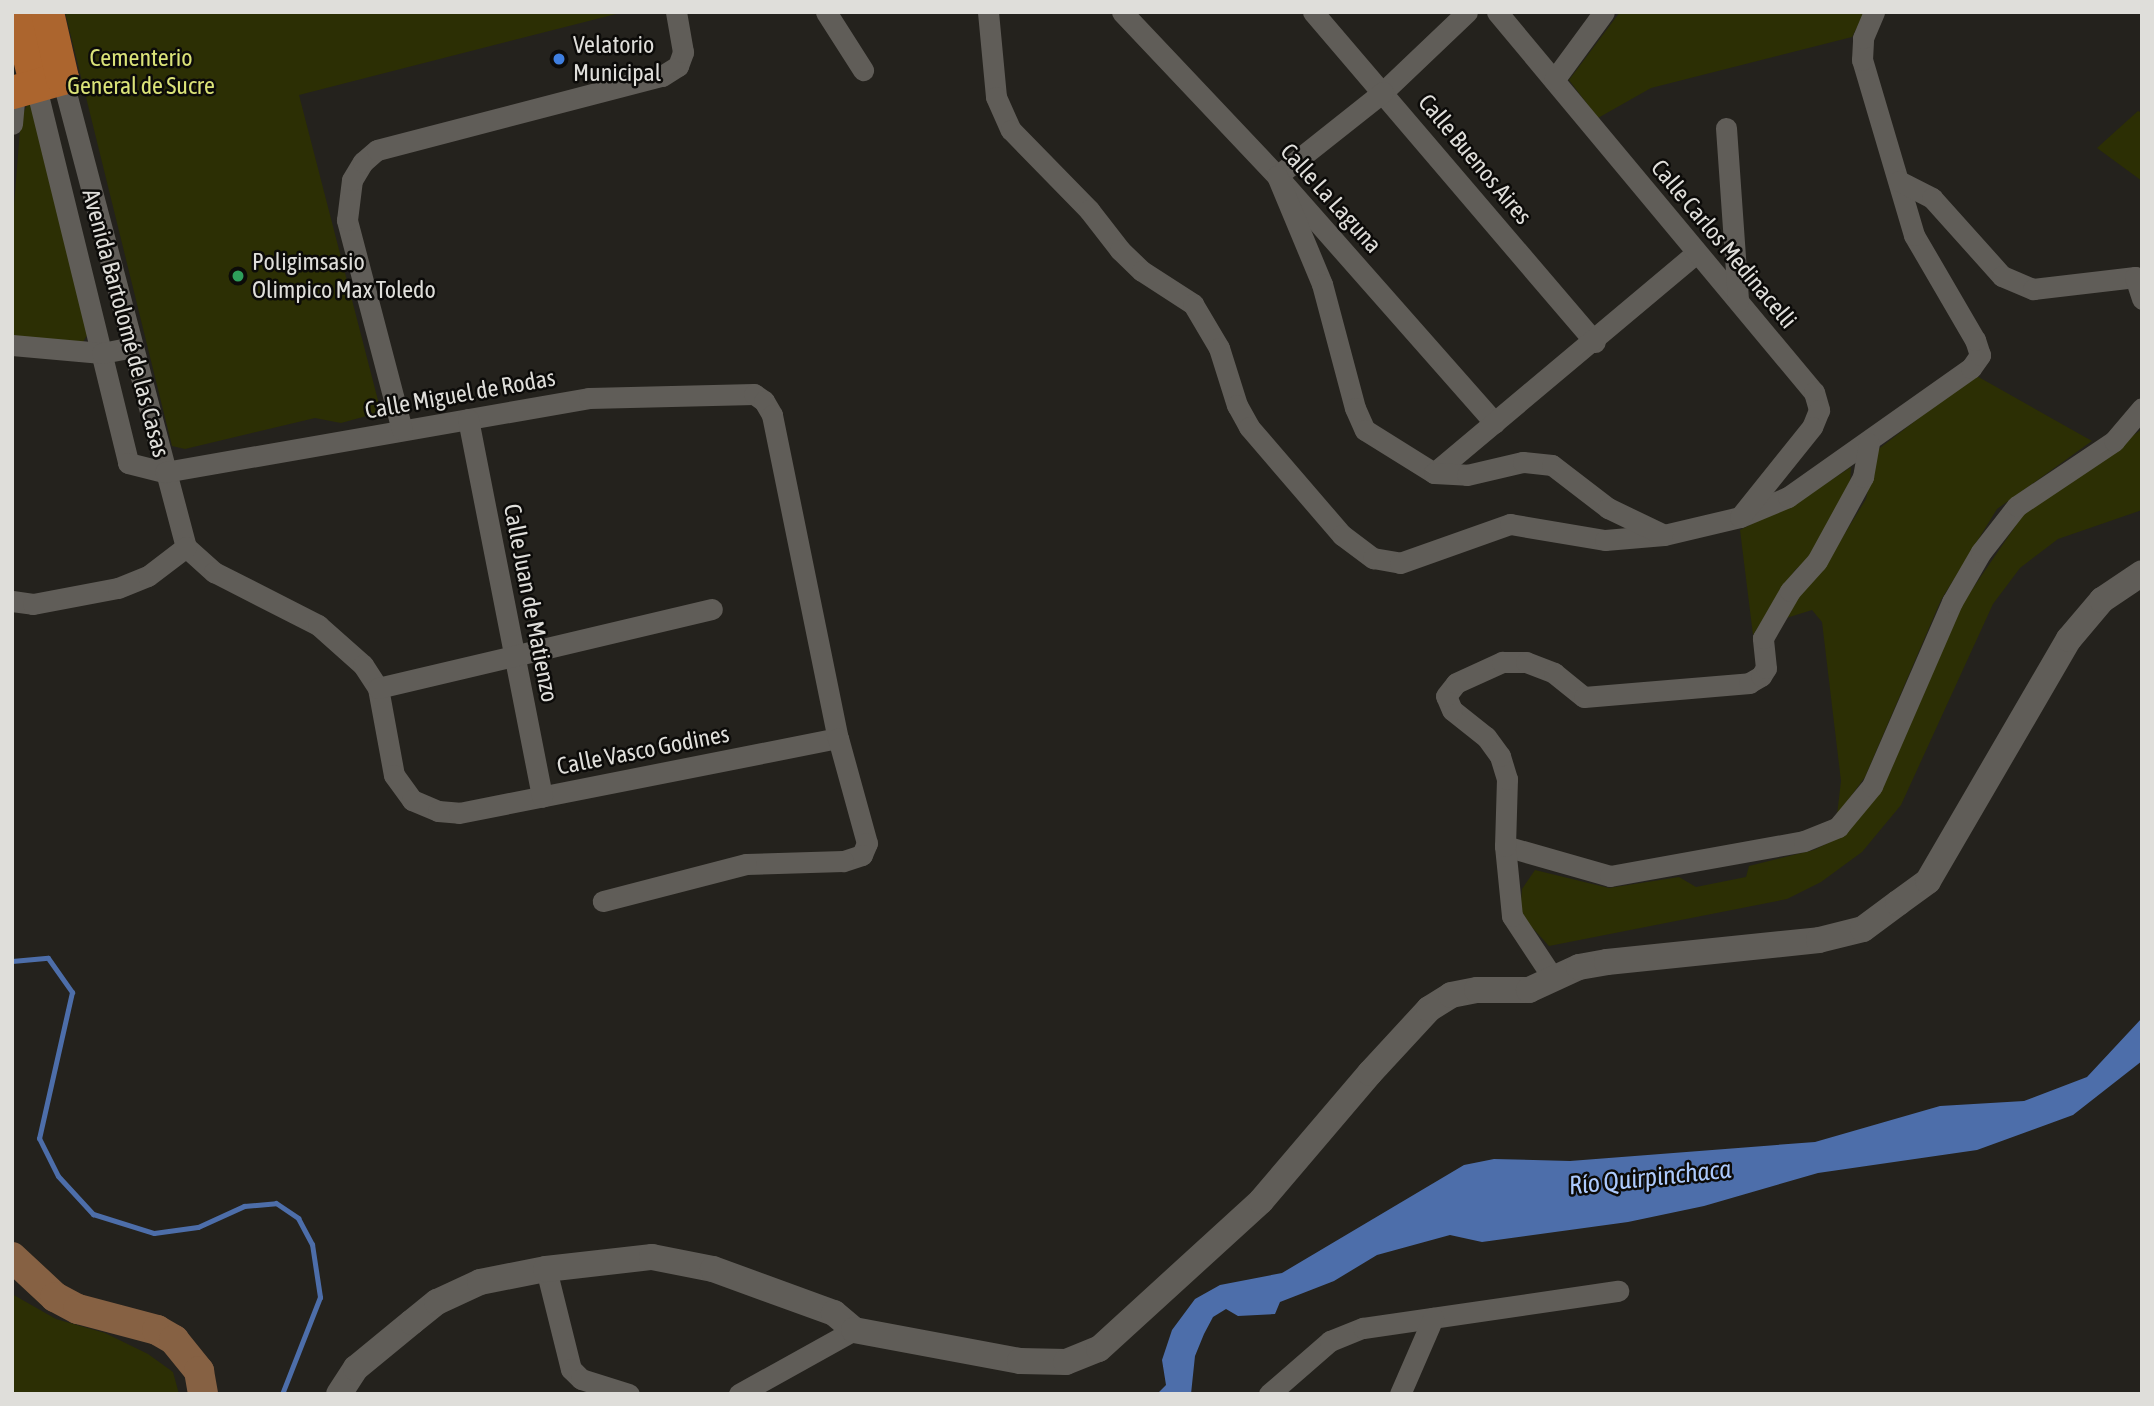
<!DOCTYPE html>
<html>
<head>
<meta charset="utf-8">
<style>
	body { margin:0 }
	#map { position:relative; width:2154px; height:1406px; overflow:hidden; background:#24221d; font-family:"Asap Condensed",sans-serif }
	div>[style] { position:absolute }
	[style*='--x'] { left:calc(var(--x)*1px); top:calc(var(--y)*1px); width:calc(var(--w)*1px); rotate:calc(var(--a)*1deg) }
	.green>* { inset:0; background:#2c2f04 }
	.water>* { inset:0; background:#4d6eaa }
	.stream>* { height:5px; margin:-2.5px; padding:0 2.5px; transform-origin:2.5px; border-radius:2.5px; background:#4d6eaa }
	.minor>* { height:21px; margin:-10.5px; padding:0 10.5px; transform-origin:10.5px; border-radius:10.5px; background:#605d58 }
	.tertiary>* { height:26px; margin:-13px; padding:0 13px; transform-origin:13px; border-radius:13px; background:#605d58 }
	.secondary>* { height:30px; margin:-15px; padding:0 15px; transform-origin:15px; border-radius:15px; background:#866143 }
	.primary>* { height:33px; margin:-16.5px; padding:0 16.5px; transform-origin:16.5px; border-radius:16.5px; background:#ac652e }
	.dots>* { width:19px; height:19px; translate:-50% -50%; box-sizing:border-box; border:4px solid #0c0b09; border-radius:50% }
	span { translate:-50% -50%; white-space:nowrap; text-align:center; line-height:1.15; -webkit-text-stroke:5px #0c0b09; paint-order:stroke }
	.poi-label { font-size:24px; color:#dfdeda }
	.left { translate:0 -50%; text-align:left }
	.park-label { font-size:24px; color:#dbe378 }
	.street-label { font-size:24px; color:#dfdeda }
	.water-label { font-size:26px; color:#adcafd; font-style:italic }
	.frame { position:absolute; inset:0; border:14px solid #dfdeda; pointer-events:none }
</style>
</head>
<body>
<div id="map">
	<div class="green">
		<i style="clip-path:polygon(65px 12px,624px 12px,299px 95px,381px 412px,341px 423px,315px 418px,185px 449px,172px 446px)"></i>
		<i style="clip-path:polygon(1620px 12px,1865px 12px,1852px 37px,1651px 88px,1598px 118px,1569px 80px)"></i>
		<i style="clip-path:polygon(30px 100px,88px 334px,83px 342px,12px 336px,12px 231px,21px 117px)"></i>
		<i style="clip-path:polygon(2138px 111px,2142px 113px,2142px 181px,2097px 148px)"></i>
		<i style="clip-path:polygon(1975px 375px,2092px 441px,1997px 509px,1941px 600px,1865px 777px,1837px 815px,1841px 781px,1822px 622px,1812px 610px,1780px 620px,1829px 559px,1866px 499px,1876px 451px)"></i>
		<i style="clip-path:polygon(2142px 429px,2142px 510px,2058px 539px,2020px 568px,1993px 604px,1901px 805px,1862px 852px,1821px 882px,1787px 899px,1549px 946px,1520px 914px,1522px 889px,1535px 870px,1609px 888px,1679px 877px,1696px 887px,1746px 877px,1749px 866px,1814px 850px,1840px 837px,1960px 607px,2023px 515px)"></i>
		<i style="clip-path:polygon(1851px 467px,1849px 501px,1812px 556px,1795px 570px,1753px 635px,1740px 530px,1804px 498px)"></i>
		<i style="clip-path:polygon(12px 1294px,56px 1319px,105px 1333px,148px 1354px,173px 1372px,179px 1394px,12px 1394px)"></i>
	</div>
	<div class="water">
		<i style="clip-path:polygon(2142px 1018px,2142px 1061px,2073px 1115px,1977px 1150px,1818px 1173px,1704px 1206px,1628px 1222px,1482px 1242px,1450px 1235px,1377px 1255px,1334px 1281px,1280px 1302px,1275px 1314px,1238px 1316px,1226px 1309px,1213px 1317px,1204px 1334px,1195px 1356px,1191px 1394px,1157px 1394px,1166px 1385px,1162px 1360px,1172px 1330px,1195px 1299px,1220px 1285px,1282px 1273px,1464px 1165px,1494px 1159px,1570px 1161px,1815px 1142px,1940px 1106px,2024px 1101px,2087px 1077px)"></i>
	</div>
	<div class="stream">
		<i style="--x:12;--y:961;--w:36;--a:-5"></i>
		<i style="--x:48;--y:958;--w:42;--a:54.8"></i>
		<i style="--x:72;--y:992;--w:150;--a:102.7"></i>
		<i style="--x:39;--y:1138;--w:42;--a:63.4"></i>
		<i style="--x:58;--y:1176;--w:52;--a:47.4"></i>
		<i style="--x:93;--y:1214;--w:64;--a:17.3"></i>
		<i style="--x:154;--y:1233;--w:44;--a:-7.8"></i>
		<i style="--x:198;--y:1227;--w:51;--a:-24.5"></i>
		<i style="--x:244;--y:1206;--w:32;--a:-5"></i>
		<i style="--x:276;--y:1203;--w:27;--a:34"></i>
		<i style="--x:298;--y:1218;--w:30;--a:62"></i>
		<i style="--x:312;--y:1244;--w:54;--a:81.4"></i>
		<i style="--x:320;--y:1297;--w:104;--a:111.4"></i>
	</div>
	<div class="minor">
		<i style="--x:826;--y:12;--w:69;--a:57.5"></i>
		<i style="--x:988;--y:12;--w:85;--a:84.6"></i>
		<i style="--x:996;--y:97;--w:36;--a:66"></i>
		<i style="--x:1011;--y:130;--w:112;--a:45.7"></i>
		<i style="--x:1089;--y:210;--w:51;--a:52.2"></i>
		<i style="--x:1120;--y:250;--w:30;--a:44"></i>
		<i style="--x:1142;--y:271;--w:61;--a:32.9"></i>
		<i style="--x:1193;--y:304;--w:51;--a:59.4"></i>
		<i style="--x:1219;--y:348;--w:60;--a:72.5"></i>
		<i style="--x:1237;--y:405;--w:25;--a:61"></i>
		<i style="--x:1249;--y:427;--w:143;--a:49.3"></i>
		<i style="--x:1342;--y:535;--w:39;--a:37"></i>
		<i style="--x:1373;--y:558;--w:27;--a:10"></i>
		<i style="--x:1400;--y:563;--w:117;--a:-19.5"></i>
		<i style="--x:1510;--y:524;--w:96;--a:9.6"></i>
		<i style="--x:1605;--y:540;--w:59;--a:-4.8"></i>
		<i style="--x:1664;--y:535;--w:78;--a:-13.3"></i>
		<i style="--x:1740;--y:517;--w:52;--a:-22.6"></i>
		<i style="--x:1788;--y:497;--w:224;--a:-35.2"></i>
		<i style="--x:1971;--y:368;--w:16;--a:-55"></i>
		<i style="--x:1980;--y:355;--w:16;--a:-108"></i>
		<i style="--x:1975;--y:340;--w:121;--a:-120.2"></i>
		<i style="--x:1914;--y:235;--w:183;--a:-106.5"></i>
		<i style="--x:1862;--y:60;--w:22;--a:-87"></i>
		<i style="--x:1863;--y:38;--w:28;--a:-67"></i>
		<i style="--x:1122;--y:12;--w:226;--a:46.6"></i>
		<i style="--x:1277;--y:176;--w:329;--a:48.6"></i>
		<i style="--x:1313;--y:12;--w:434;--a:49.5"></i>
		<i style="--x:1467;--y:12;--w:116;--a:136.4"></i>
		<i style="--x:1383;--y:92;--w:135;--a:141.6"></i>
		<i style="--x:1277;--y:176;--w:117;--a:67.4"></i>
		<i style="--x:1322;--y:284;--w:128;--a:75.1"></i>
		<i style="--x:1355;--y:408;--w:24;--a:66"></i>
		<i style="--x:1365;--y:430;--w:81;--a:31.9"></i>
		<i style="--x:1434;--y:473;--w:342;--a:-40"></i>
		<i style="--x:1497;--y:12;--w:495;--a:50.2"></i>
		<i style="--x:1814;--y:392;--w:19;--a:74"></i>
		<i style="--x:1819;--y:410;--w:18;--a:112"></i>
		<i style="--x:1812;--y:427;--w:115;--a:128.7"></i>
		<i style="--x:62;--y:78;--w:485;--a:75.2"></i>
		<i style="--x:186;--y:547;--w:38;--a:42"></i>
		<i style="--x:214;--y:572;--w:117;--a:27"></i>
		<i style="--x:318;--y:625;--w:60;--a:41.6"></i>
		<i style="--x:363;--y:665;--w:27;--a:57"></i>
		<i style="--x:378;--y:688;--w:88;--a:79.6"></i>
		<i style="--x:394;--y:775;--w:31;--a:54"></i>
		<i style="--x:412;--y:800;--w:28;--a:23"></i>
		<i style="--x:438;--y:811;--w:21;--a:5"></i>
		<i style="--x:459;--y:813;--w:386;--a:-11.2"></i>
		<i style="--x:1554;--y:80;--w:84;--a:-53.7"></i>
		<i style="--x:35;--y:83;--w:391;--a:76.2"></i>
		<i style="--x:128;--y:463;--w:38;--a:14"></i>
		<i style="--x:165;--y:472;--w:430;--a:-9.9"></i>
		<i style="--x:589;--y:398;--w:165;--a:-1.4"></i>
		<i style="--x:754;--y:394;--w:12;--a:35"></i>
		<i style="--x:764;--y:401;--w:16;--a:60"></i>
		<i style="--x:772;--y:415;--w:330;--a:78.5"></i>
		<i style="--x:838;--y:738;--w:109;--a:74.6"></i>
		<i style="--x:867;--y:843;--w:13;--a:113"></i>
		<i style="--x:862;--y:855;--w:20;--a:162"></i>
		<i style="--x:843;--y:861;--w:97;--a:178.2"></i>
		<i style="--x:746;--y:864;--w:148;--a:165.5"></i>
		<i style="--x:12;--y:124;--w:32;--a:-85"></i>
		<i style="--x:1726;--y:128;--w:173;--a:86"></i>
		<i style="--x:1899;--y:181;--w:37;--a:27"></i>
		<i style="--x:1932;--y:198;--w:105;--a:48.1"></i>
		<i style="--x:2002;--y:276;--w:34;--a:23"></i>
		<i style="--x:2033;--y:289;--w:103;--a:-6.7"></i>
		<i style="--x:2135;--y:277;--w:23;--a:72"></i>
		<i style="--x:12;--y:345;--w:90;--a:5.1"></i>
		<i style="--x:102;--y:353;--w:31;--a:-11"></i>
		<i style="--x:468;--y:419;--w:385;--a:78.9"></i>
		<i style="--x:402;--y:430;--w:217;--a:-104.7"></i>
		<i style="--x:347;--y:220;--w:40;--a:-82.9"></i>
		<i style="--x:352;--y:180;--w:21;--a:-59"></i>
		<i style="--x:363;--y:162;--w:18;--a:-41"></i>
		<i style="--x:377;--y:150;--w:294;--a:-14.6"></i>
		<i style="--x:662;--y:76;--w:19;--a:-32"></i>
		<i style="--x:678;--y:66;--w:15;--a:-70"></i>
		<i style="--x:683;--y:52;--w:41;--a:-99.9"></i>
		<i style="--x:1434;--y:473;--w:33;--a:3"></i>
		<i style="--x:1467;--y:475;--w:57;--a:-13.1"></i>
		<i style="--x:1523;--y:462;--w:29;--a:6"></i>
		<i style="--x:1552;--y:465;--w:71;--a:37.5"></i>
		<i style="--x:1608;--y:508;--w:60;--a:25.7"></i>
		<i style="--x:12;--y:601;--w:21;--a:8"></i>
		<i style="--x:33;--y:604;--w:86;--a:-10.7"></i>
		<i style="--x:118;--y:588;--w:32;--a:-22"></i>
		<i style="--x:148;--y:576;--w:48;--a:-37.3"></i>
		<i style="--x:378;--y:688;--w:343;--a:-13.3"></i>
		<i style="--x:1505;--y:846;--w:109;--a:15.9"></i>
		<i style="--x:1610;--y:876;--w:197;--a:-10.2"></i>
		<i style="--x:1804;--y:841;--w:37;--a:-22"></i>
		<i style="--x:1838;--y:827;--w:53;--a:-50.3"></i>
		<i style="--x:1872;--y:786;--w:201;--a:-66.5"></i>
		<i style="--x:1952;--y:602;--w:58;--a:-59.9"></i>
		<i style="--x:1981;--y:552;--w:58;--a:-52"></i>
		<i style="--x:2017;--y:506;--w:117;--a:-33.8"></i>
		<i style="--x:2114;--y:441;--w:43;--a:-49.7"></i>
		<i style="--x:1553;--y:978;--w:74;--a:-123.5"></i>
		<i style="--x:1512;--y:916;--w:70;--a:-95.7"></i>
		<i style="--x:1505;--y:846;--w:67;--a:-88.3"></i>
		<i style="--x:1507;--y:779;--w:24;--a:-107"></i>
		<i style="--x:1500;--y:756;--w:24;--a:-126"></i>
		<i style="--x:1486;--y:737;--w:43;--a:-141.5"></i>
		<i style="--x:1452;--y:710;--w:15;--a:-113"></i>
		<i style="--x:1446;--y:696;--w:16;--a:-52"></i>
		<i style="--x:1456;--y:683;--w:51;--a:-24.5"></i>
		<i style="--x:1502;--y:662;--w:24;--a:0"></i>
		<i style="--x:1526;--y:662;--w:30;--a:21"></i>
		<i style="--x:1554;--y:673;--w:38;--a:39"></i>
		<i style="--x:1584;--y:697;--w:166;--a:-4.8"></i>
		<i style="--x:1749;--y:683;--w:14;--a:-30"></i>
		<i style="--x:1761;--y:676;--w:9;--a:-58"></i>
		<i style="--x:1766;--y:668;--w:30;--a:-96"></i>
		<i style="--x:1763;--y:638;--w:54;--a:-60.1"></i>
		<i style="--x:1790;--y:591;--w:40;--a:-48"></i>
		<i style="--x:1817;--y:561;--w:96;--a:-61.3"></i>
		<i style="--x:1863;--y:477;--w:34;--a:-80"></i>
		<i style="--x:546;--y:1269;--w:103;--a:76"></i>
		<i style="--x:571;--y:1369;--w:14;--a:45"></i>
		<i style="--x:581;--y:1379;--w:50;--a:17.4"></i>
		<i style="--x:739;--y:1394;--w:132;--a:-29.1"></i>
		<i style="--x:1269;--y:1394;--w:81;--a:-41"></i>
		<i style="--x:1330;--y:1341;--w:35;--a:-22"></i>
		<i style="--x:1363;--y:1328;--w:258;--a:-8.3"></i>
		<i style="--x:1400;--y:1394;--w:83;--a:-66.5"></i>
	</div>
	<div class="tertiary">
		<i style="--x:339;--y:1394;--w:31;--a:-57"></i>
		<i style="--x:356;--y:1368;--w:72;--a:-39.4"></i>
		<i style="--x:412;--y:1322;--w:32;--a:-39"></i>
		<i style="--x:437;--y:1302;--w:47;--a:-24.9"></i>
		<i style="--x:480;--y:1282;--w:67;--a:-11.1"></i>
		<i style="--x:546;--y:1269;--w:107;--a:-6.5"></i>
		<i style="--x:652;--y:1257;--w:62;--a:11.1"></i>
		<i style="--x:713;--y:1269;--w:129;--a:20"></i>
		<i style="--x:834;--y:1313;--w:26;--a:40"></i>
		<i style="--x:854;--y:1330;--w:169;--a:10.6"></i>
		<i style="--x:1020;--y:1361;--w:46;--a:1.2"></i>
		<i style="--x:1066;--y:1362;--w:35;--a:-22"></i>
		<i style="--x:1099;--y:1349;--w:219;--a:-42.4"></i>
		<i style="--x:1261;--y:1201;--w:168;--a:-49.6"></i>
		<i style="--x:1370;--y:1073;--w:87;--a:-47.3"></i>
		<i style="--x:1429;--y:1009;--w:26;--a:-32"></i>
		<i style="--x:1451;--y:995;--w:26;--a:-11"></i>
		<i style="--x:1477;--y:990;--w:52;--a:0"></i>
		<i style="--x:1529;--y:990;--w:55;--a:-24.7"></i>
		<i style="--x:1579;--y:967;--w:28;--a:-10"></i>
		<i style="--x:1607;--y:962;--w:213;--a:-5.9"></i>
		<i style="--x:1819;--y:940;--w:45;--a:-14"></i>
		<i style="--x:1863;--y:929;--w:44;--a:-36.6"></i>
		<i style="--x:1898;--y:903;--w:37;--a:-36"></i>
		<i style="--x:1928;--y:881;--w:280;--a:-59.8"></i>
		<i style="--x:2069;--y:639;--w:51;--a:-49.8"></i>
		<i style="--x:2102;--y:600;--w:48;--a:-34"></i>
	</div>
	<div class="secondary">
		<i style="--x:12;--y:1257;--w:59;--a:42.9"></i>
		<i style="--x:55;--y:1297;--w:26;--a:28"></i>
		<i style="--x:78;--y:1309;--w:82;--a:14.9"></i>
		<i style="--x:157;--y:1330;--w:20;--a:30"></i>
		<i style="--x:174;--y:1340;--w:40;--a:51"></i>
		<i style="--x:199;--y:1371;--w:23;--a:80"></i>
	</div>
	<div class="primary">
		<i style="--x:18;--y:12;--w:73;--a:76.5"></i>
		<i style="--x:12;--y:92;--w:52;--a:-15.6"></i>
		<i style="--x:62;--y:78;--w:68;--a:-102.8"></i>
	</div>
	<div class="dots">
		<i style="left:559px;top:59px;background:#3f7fe0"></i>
		<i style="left:238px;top:276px;background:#2e9e5b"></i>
	</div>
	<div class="poi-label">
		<span class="left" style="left:573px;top:59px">Velatorio<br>Municipal</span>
		<span class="left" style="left:252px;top:276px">Poligimsasio<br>Olimpico Max Toledo</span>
	</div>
	<div class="park-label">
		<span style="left:141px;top:72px">Cementerio<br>General de Sucre</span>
	</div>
	<div class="street-label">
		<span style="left:1475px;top:159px;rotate:50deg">Calle Buenos Aires</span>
		<span style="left:1331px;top:198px;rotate:48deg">Calle La Laguna</span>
		<span style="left:1724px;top:244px;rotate:50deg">Calle Carlos Medinacelli</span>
		<span style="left:126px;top:323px;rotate:75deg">Avenida Bartolomé de las Casas</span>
		<span style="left:460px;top:394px;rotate:-10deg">Calle Miguel de Rodas</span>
		<span style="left:531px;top:603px;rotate:79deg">Calle Juan de Matienzo</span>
		<span style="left:643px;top:750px;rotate:-11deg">Calle Vasco Godines</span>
	</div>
	<div class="water-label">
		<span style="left:1650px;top:1178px;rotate:-6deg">Río Quirpinchaca</span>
	</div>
	<div class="frame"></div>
</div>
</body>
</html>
